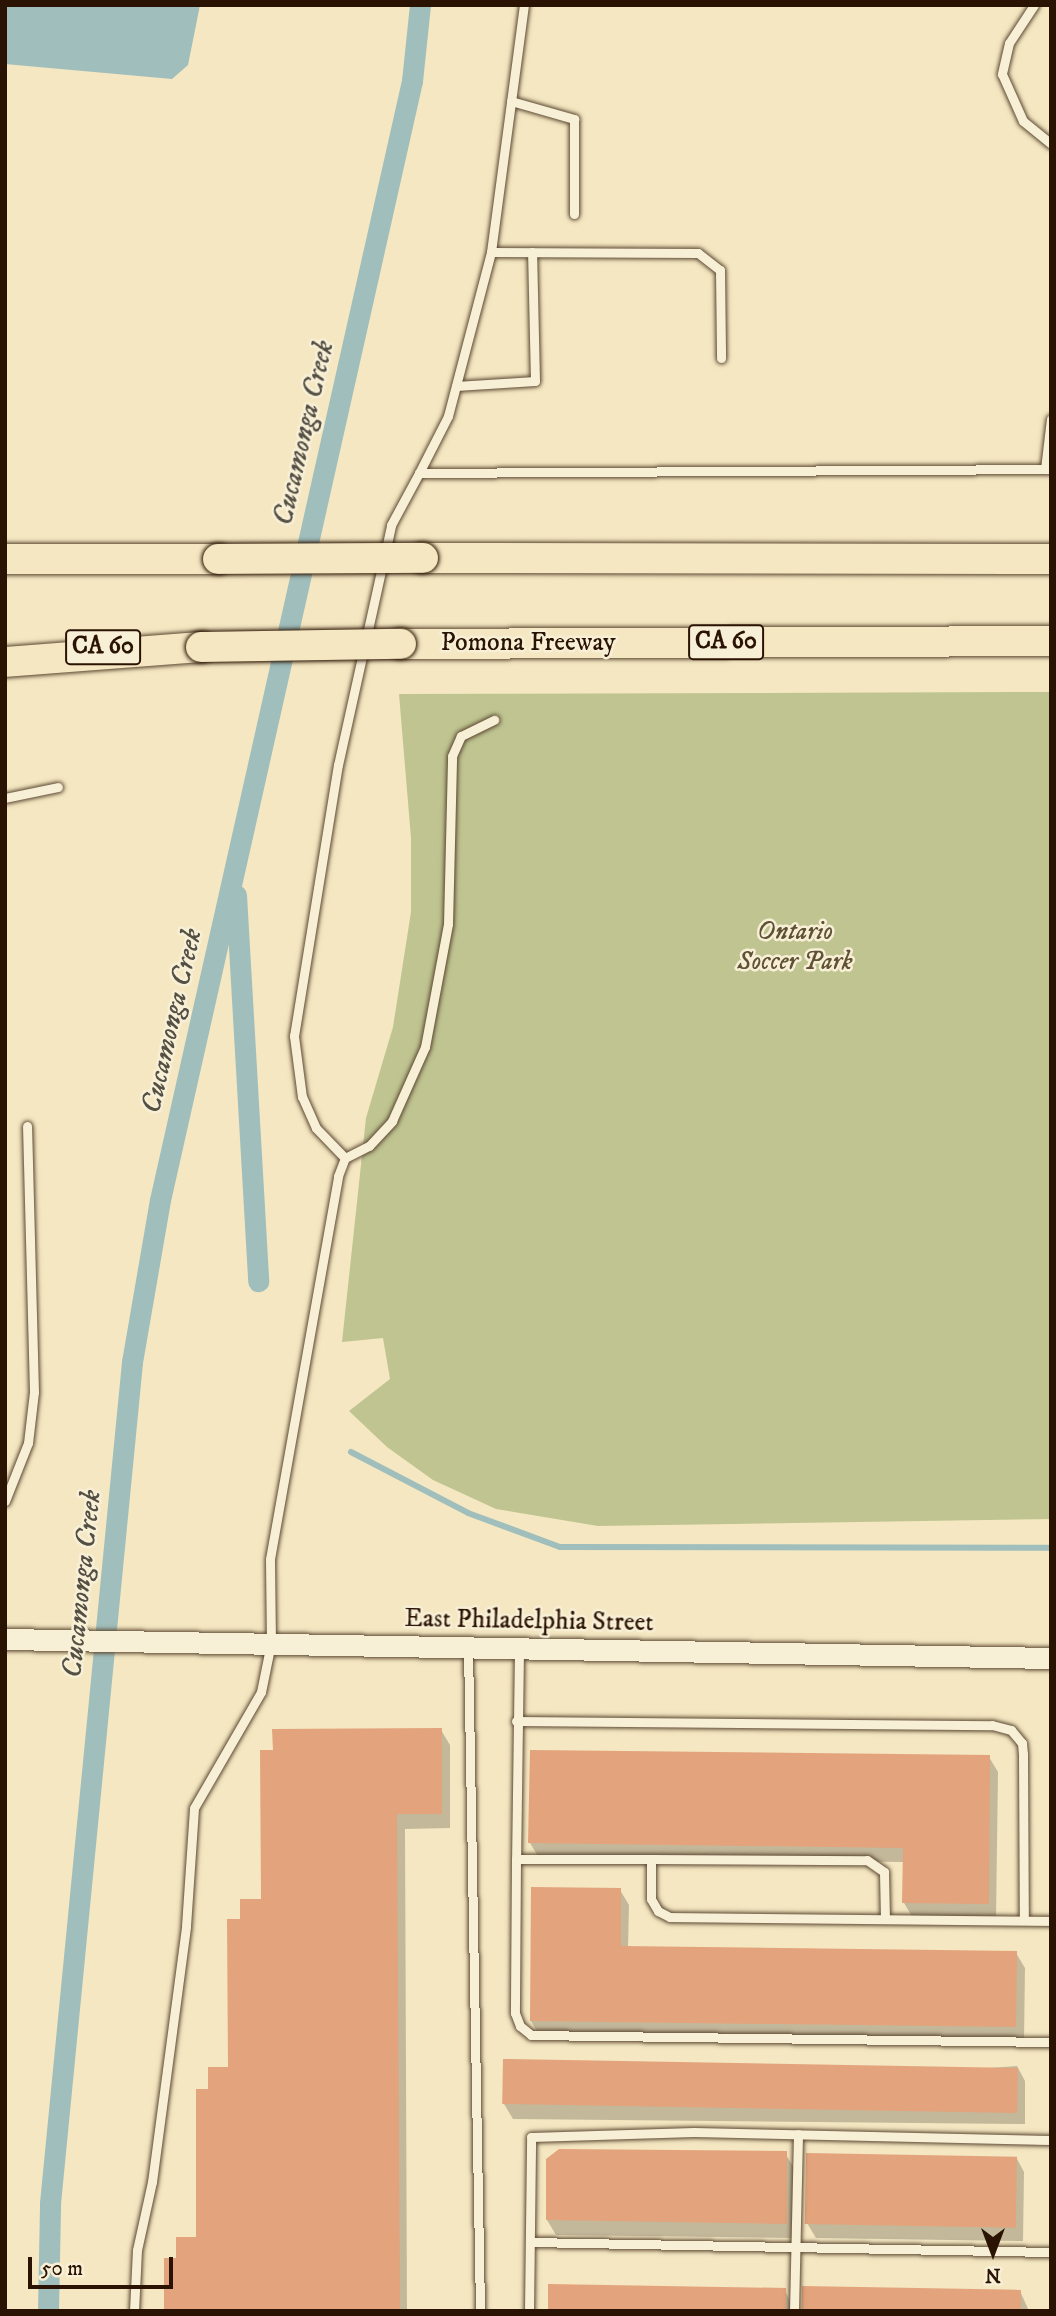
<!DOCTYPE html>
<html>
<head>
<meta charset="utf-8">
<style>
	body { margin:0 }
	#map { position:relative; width:1056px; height:2316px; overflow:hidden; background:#f4e7c1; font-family:"IM FELL DW Pica",serif }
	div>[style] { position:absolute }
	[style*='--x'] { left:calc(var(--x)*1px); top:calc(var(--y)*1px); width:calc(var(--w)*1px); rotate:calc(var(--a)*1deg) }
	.green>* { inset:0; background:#bfc491 }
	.water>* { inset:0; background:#9fbebc }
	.shadow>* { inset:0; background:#0003 }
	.stream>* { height:6px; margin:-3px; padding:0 3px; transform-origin:3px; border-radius:3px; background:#9fbebc }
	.canal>* { height:21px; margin:-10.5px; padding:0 10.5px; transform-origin:10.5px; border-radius:10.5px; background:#9fbebc }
	.building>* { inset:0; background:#e3a37c; transform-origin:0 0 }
	.roads { filter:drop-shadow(0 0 2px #5c4832) drop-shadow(0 0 2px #5c4832) }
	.service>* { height:9px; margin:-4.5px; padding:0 4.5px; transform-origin:4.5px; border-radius:4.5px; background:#f8efd7 }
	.tertiary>* { height:21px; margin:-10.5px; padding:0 10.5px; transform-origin:10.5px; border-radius:10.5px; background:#f8efd7 }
	.motorway>* { height:30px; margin:-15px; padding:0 15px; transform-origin:15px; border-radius:15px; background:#f4e7c1 }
	.bridges { filter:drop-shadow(0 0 2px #2a1302) drop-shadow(0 0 2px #2a1302) }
	.motorway-bridge>* { height:30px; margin:-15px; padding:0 15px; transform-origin:15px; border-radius:15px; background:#f4e7c1 }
	span { translate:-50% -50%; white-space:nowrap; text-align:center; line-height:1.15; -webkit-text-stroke:5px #f8efd7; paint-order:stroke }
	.shield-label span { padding:2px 5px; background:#f8efd7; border:2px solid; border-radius:5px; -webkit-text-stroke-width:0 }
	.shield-label { font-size:24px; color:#2a1302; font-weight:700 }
	.street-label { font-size:26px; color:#2a1302 }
	.park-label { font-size:26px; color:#5e5134; font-style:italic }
	.water-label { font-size:28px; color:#534f43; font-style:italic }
	.frame { position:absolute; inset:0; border:7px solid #2a1302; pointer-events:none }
	.north { position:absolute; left:958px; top:2218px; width:70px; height:70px; -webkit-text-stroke:5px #f8efd7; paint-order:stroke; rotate:180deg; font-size:19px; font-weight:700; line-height:28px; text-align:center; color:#2a1302 }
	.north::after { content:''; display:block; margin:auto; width:24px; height:32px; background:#2a1302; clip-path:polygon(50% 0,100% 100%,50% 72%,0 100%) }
	.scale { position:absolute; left:28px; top:2257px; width:145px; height:32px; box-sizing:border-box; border:4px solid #2a1302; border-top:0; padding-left:9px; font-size:21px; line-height:24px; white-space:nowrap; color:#2a1302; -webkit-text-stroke:5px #f8efd7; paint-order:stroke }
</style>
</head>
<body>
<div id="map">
	<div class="green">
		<i style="clip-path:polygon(1051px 692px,1051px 1519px,598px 1526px,496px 1509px,433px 1480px,387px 1447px,349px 1411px,390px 1379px,383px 1338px,342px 1342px,366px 1118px,393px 1027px,411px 912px,411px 838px,399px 694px)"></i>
	</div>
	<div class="water">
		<i style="clip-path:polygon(5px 5px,200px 5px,188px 65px,172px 79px,5px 64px)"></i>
	</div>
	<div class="shadow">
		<i style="clip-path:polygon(441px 1730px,450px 1745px,450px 1828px,405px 1829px,407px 2311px,166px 2311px,198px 2239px,210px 2091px,230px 2069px,242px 1921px)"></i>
		<i style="clip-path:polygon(989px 1757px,998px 1772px,996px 1919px,913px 1918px,904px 1903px,904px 1862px,539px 1858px,530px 1843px)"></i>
		<i style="clip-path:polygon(620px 1890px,629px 1905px,628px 1948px,1016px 1953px,1025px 1968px,1024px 2041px,540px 2036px,531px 2021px)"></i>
		<i style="clip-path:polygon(1017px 2066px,1025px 2081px,1025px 2124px,513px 2119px,504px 2104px)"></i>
		<i style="clip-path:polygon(785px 2153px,794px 2168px,794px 2238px,556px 2235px,547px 2220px)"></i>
		<i style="clip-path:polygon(1016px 2157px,1024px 2172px,1023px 2241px,816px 2238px,807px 2223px)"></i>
		<i style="clip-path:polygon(785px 2290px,794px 2311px,550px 2311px)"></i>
		<i style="clip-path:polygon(1020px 2291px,1029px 2311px,804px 2311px)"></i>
	</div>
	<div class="stream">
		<i style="--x:351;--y:1452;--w:132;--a:27.5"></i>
		<i style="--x:468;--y:1513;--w:98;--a:20.3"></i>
		<i style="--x:560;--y:1547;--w:491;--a:0.1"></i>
	</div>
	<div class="canal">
		<i style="--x:236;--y:895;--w:387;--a:86.7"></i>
		<i style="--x:48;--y:2311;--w:108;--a:-88.9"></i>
		<i style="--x:50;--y:2203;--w:845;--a:-84.43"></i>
		<i style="--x:132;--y:1362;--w:164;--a:-80.2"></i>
		<i style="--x:160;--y:1200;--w:1147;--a:-77.31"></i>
		<i style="--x:412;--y:81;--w:76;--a:-84"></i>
	</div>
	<div class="building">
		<i style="clip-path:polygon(442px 1728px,442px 1814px,397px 1814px,400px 2311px,164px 2311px,164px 2258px,176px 2258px,176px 2237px,196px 2237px,196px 2089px,208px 2089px,208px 2067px,228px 2067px,227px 1919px,240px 1919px,240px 1899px,261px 1899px,260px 1750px,273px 1750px,272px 1729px)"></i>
		<i style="clip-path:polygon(530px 1750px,990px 1755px,989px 1904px,902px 1903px,903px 1848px,528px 1843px)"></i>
		<i style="clip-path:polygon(531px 1887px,621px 1888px,621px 1946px,1017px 1951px,1016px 2027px,530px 2021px)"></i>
		<i style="left:503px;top:2059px;width:515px;height:45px;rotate:1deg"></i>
		<i style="clip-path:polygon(559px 2149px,787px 2151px,787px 2224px,546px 2220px,546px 2159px)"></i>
		<i style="left:806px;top:2153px;width:211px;height:71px;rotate:1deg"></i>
		<i style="clip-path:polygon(548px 2284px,786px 2288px,786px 2311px,548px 2311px)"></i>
		<i style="left:802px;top:2286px;width:219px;height:25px;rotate:1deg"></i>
	</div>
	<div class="roads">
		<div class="service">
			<i style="--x:1034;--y:5;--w:45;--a:123.3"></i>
			<i style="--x:1009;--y:43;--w:32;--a:103"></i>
			<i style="--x:1002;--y:74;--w:51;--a:65.9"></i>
			<i style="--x:1023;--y:121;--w:36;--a:39"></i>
			<i style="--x:511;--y:101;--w:66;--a:15.9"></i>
			<i style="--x:574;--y:119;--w:95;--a:90"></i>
			<i style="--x:491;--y:252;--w:249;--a:-82.4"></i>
			<i style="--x:456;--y:386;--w:79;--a:-3.6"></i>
			<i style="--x:535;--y:381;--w:129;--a:-91.3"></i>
			<i style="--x:1045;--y:469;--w:50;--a:-83.2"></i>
			<i style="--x:419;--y:473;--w:64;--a:-63"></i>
			<i style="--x:448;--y:416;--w:170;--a:-75.3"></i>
			<i style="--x:491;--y:252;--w:207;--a:0.3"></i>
			<i style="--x:698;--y:253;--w:28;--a:38"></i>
			<i style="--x:720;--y:270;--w:88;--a:89.3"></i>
			<i style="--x:5;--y:798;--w:54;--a:-11.7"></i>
			<i style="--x:345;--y:1158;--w:42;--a:-134"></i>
			<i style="--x:316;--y:1128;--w:34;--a:-114"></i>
			<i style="--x:302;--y:1097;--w:62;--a:-97.5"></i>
			<i style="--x:294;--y:1036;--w:275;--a:-80.8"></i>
			<i style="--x:338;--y:765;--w:246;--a:-77.5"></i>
			<i style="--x:391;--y:525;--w:59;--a:-61.7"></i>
			<i style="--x:419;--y:473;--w:632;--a:-0.36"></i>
			<i style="--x:5;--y:1501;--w:62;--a:-68.4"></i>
			<i style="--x:28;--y:1443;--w:51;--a:-83.3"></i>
			<i style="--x:34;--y:1392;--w:266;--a:-91.5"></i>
			<i style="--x:468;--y:1648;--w:663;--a:88.96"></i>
			<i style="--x:519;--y:1650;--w:209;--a:90.8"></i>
			<i style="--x:516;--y:1859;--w:135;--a:0"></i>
			<i style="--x:651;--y:1859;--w:40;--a:90"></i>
			<i style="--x:651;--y:1899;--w:14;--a:60"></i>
			<i style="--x:658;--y:1911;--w:13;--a:27"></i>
			<i style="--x:670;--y:1917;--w:381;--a:0.6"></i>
			<i style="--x:516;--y:1721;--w:476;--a:0.5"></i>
			<i style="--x:992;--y:1725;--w:20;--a:15"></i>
			<i style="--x:1011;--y:1730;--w:17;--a:50"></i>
			<i style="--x:1022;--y:1743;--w:11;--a:85"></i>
			<i style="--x:1023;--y:1754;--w:166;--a:89.7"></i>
			<i style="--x:516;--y:1859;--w:154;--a:90.4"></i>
			<i style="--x:515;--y:2013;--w:14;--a:69"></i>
			<i style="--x:520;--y:2026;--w:14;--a:39"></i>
			<i style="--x:531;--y:2035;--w:520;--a:0.77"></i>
			<i style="--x:651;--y:1859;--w:216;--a:0.3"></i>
			<i style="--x:867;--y:1860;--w:21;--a:35"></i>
			<i style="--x:884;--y:1872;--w:47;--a:88.8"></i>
			<i style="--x:530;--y:2242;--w:521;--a:1.1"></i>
			<i style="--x:134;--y:2311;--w:61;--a:-87.2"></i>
			<i style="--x:137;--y:2250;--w:70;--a:-77.6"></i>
			<i style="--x:152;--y:2182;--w:258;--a:-82.4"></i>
			<i style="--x:186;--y:1926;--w:118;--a:-86.1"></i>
			<i style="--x:194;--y:1808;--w:134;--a:-60"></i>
			<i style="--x:261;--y:1692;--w:50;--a:-78.5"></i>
			<i style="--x:271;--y:1643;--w:84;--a:-90.7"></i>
			<i style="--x:270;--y:1559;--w:389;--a:-79.9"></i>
			<i style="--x:338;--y:1176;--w:19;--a:-69"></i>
			<i style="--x:345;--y:1158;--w:27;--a:-27"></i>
			<i style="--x:369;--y:1146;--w:34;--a:-47"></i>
			<i style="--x:392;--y:1121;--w:81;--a:-66"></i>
			<i style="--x:425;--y:1047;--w:125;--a:-79.4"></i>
			<i style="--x:448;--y:924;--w:168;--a:-88.6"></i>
			<i style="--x:452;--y:756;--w:22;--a:-66"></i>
			<i style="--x:461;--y:736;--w:37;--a:-26"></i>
			<i style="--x:529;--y:2311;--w:174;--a:-89.3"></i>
			<i style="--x:531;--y:2137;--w:163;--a:-1.8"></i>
			<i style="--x:694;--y:2132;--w:357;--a:1.3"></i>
			<i style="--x:794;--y:2311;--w:177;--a:-88.7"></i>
		</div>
		<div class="tertiary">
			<i style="--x:5;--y:1639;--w:1046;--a:1.04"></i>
		</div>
		<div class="motorway">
			<i style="--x:423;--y:558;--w:628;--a:0.09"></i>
			<i style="--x:5;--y:559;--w:213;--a:0"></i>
			<i style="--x:401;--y:644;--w:650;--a:-0.26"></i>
			<i style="--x:5;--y:662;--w:197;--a:-4.4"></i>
		</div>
	</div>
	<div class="bridges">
		<div class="motorway-bridge">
			<i style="--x:218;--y:559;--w:205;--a:-0.3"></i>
			<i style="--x:201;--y:647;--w:200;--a:-0.9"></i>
		</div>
	</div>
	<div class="shield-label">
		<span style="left:726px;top:642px">CA 60</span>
		<span style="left:103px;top:647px">CA 60</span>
	</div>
	<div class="street-label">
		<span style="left:528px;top:643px">Pomona Freeway</span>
		<span style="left:529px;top:1621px;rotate:1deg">East Philadelphia Street</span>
	</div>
	<div class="park-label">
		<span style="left:795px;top:947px">Ontario<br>Soccer Park</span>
	</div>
	<div class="water-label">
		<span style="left:304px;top:433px;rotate:-77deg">Cucamonga Creek</span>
		<span style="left:172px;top:1021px;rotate:-77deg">Cucamonga Creek</span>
		<span style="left:82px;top:1584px;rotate:-84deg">Cucamonga Creek</span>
	</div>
	<div class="frame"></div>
	<div class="north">N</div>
	<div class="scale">50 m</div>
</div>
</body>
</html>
